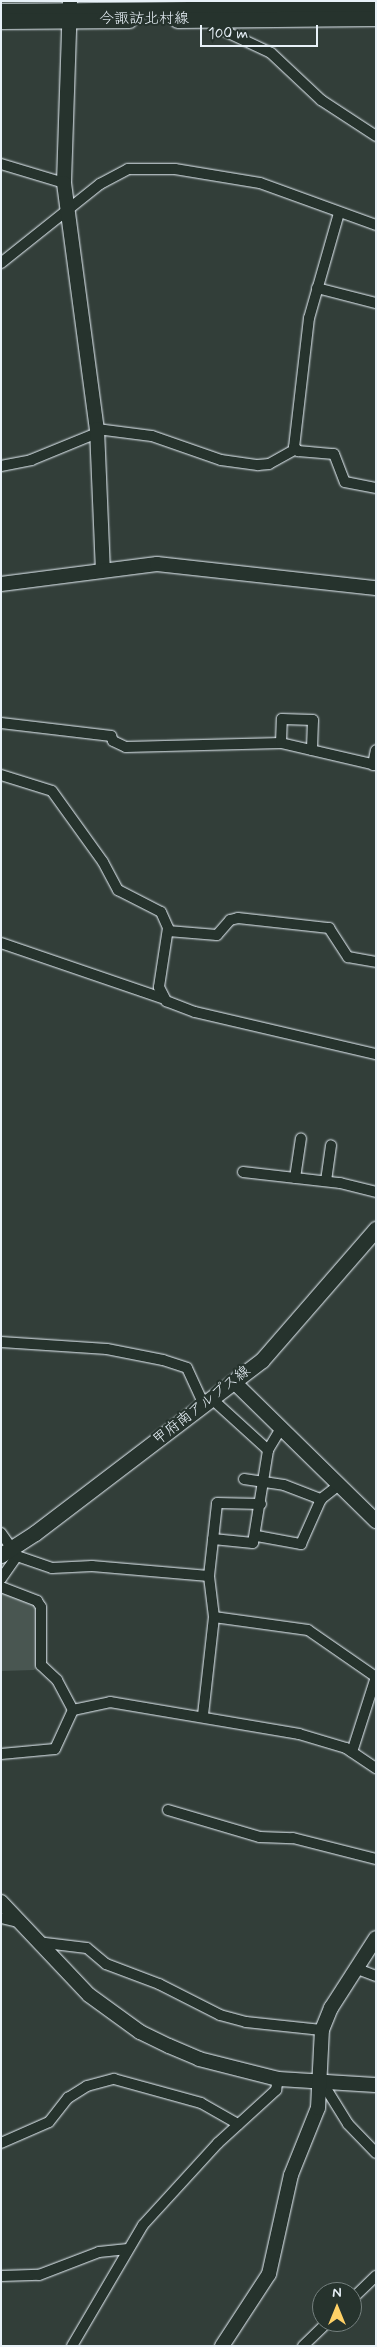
<!DOCTYPE html>
<html>
<head>
<meta charset="utf-8">
<style>
	body { margin:0 }
	#map { position:relative; width:377px; height:2347px; overflow:hidden; background:#323e39; font-family:Mynerve,"Klee One",sans-serif }
	div>[style] { position:absolute }
	[style*='--x'] { left:calc(var(--x)*1px); top:calc(var(--y)*1px); width:calc(var(--w)*1px); rotate:calc(var(--a)*1deg) }
	.green>* { inset:0; background:#495651 }
	.roads { filter:drop-shadow(0 0 1px #e8f1f8) drop-shadow(0 0 1px #e8f1f8) }
	.street>* { height:10px; margin:-5px; padding:0 5px; transform-origin:5px; border-radius:5px; background:#26332d }
	.secondary>* { height:14px; margin:-7px; padding:0 7px; transform-origin:7px; border-radius:7px; background:#26332d }
	.primary>* { height:15px; margin:-7.5px; padding:0 7.5px; transform-origin:7.5px; border-radius:7.5px; background:#26332d }
	span { translate:-50% -50%; white-space:nowrap; text-align:center; line-height:1.15; -webkit-text-stroke:4.5px #26332d; paint-order:stroke }
	.street-label { font-size:15px; color:#e8f1f8 }
	.frame { position:absolute; inset:0; border:2px solid #e8f1f8; pointer-events:none }
	.north { position:absolute; left:312px; top:2282px; width:50px; height:50px; box-sizing:border-box; background:#26332d; border:1px solid #747f7e; border-radius:50%; rotate:0deg; font-size:14px; font-weight:700; line-height:20px; text-align:center; color:#e8f1f8 }
	.north::after { content:''; display:block; margin:auto; width:18px; height:22px; background:#ffd166; clip-path:polygon(50% 0,100% 100%,50% 72%,0 100%) }
	.scale { position:absolute; left:200px; top:25px; width:118px; height:22px; box-sizing:border-box; border:2px solid #e8f1f8; border-top:0; padding-left:6px; font-size:15px; line-height:18px; white-space:nowrap; color:#e8f1f8; -webkit-text-stroke:4px #26332d; paint-order:stroke }
</style>
</head>
<body>
<div id="map">
	<div class="green">
		<i style="clip-path:polygon(1px 1591px,34px 1602px,38px 1610px,37px 1667px,34px 1670px,1px 1671px)"></i>
	</div>
	<div class="roads">
		<div class="street">
			<i style="--x:219;--y:20;--w:9;--a:84"></i>
			<i style="--x:220;--y:29;--w:56;--a:25.2"></i>
			<i style="--x:271;--y:53;--w:69;--a:43.2"></i>
			<i style="--x:321;--y:100;--w:66;--a:33.2"></i>
			<i style="--x:1;--y:164;--w:66;--a:16.8"></i>
			<i style="--x:339;--y:213;--w:109;--a:105.9"></i>
			<i style="--x:309;--y:318;--w:130;--a:96.6"></i>
			<i style="--x:294;--y:447;--w:6;--a:45"></i>
			<i style="--x:298;--y:451;--w:36;--a:5"></i>
			<i style="--x:334;--y:454;--w:30;--a:69"></i>
			<i style="--x:345;--y:482;--w:32;--a:11"></i>
			<i style="--x:1;--y:263;--w:127;--a:-38.6"></i>
			<i style="--x:100;--y:184;--w:32;--a:-28"></i>
			<i style="--x:128;--y:169;--w:47;--a:0"></i>
			<i style="--x:175;--y:169;--w:86;--a:9.4"></i>
			<i style="--x:260;--y:183;--w:123;--a:19.9"></i>
			<i style="--x:317;--y:288;--w:61;--a:14.3"></i>
			<i style="--x:97;--y:429;--w:55;--a:7.3"></i>
			<i style="--x:152;--y:436;--w:73;--a:19.2"></i>
			<i style="--x:221;--y:460;--w:37;--a:8"></i>
			<i style="--x:258;--y:465;--w:11;--a:-5"></i>
			<i style="--x:269;--y:464;--w:31;--a:-29"></i>
			<i style="--x:1;--y:466;--w:31;--a:-11"></i>
			<i style="--x:31;--y:460;--w:71;--a:-22.2"></i>
			<i style="--x:1;--y:723;--w:111;--a:6.7"></i>
			<i style="--x:111;--y:736;--w:5;--a:68"></i>
			<i style="--x:113;--y:741;--w:14;--a:25"></i>
			<i style="--x:126;--y:747;--w:155;--a:-1.5"></i>
			<i style="--x:281;--y:743;--w:98;--a:13"></i>
			<i style="--x:281;--y:743;--w:24;--a:-88"></i>
			<i style="--x:282;--y:719;--w:31;--a:2"></i>
			<i style="--x:313;--y:720;--w:30;--a:92"></i>
			<i style="--x:373;--y:765;--w:15;--a:-79"></i>
			<i style="--x:1;--y:775;--w:53;--a:17.4"></i>
			<i style="--x:52;--y:791;--w:87;--a:54.3"></i>
			<i style="--x:103;--y:862;--w:32;--a:62"></i>
			<i style="--x:118;--y:890;--w:48;--a:27.1"></i>
			<i style="--x:161;--y:912;--w:17;--a:66"></i>
			<i style="--x:168;--y:928;--w:60;--a:98.7"></i>
			<i style="--x:159;--y:987;--w:16;--a:63"></i>
			<i style="--x:166;--y:1001;--w:31;--a:21"></i>
			<i style="--x:195;--y:1012;--w:186;--a:13.1"></i>
			<i style="--x:168;--y:931;--w:49;--a:4.7"></i>
			<i style="--x:217;--y:935;--w:20;--a:-49"></i>
			<i style="--x:230;--y:920;--w:8;--a:-14"></i>
			<i style="--x:238;--y:918;--w:92;--a:6.3"></i>
			<i style="--x:329;--y:928;--w:35;--a:57"></i>
			<i style="--x:348;--y:957;--w:28;--a:10"></i>
			<i style="--x:1;--y:943;--w:170;--a:18.9"></i>
			<i style="--x:243;--y:1172;--w:98;--a:6.5"></i>
			<i style="--x:340;--y:1183;--w:37;--a:14"></i>
			<i style="--x:295;--y:1178;--w:40;--a:-81.5"></i>
			<i style="--x:326;--y:1181;--w:36;--a:-82"></i>
			<i style="--x:1;--y:1342;--w:106;--a:3.8"></i>
			<i style="--x:107;--y:1349;--w:57;--a:11.1"></i>
			<i style="--x:163;--y:1360;--w:25;--a:18"></i>
			<i style="--x:187;--y:1368;--w:41;--a:65.3"></i>
			<i style="--x:212;--y:1399;--w:76;--a:42.3"></i>
			<i style="--x:244;--y:1479;--w:40;--a:8.5"></i>
			<i style="--x:284;--y:1485;--w:40;--a:21"></i>
			<i style="--x:1;--y:1533;--w:28;--a:55"></i>
			<i style="--x:17;--y:1556;--w:28;--a:125"></i>
			<i style="--x:257;--y:1536;--w:45;--a:10.3"></i>
			<i style="--x:301;--y:1544;--w:49;--a:-66"></i>
			<i style="--x:321;--y:1499;--w:23;--a:-38"></i>
			<i style="--x:213;--y:1539;--w:40;--a:5.7"></i>
			<i style="--x:253;--y:1543;--w:94;--a:-80.8"></i>
			<i style="--x:268;--y:1450;--w:27;--a:-59"></i>
			<i style="--x:17;--y:1556;--w:37;--a:19"></i>
			<i style="--x:52;--y:1568;--w:40;--a:-2.9"></i>
			<i style="--x:92;--y:1566;--w:117;--a:4.9"></i>
			<i style="--x:1;--y:1587;--w:39;--a:21"></i>
			<i style="--x:37;--y:1601;--w:7;--a:56"></i>
			<i style="--x:41;--y:1607;--w:58;--a:90"></i>
			<i style="--x:41;--y:1665;--w:22;--a:43"></i>
			<i style="--x:57;--y:1680;--w:34;--a:62"></i>
			<i style="--x:214;--y:1617;--w:95;--a:7.9"></i>
			<i style="--x:308;--y:1630;--w:83;--a:34.7"></i>
			<i style="--x:203;--y:1715;--w:99;--a:-83.6"></i>
			<i style="--x:214;--y:1617;--w:41;--a:-97"></i>
			<i style="--x:209;--y:1576;--w:73;--a:-83.7"></i>
			<i style="--x:217;--y:1503;--w:44;--a:1.3"></i>
			<i style="--x:352;--y:1752;--w:79;--a:-72.3"></i>
			<i style="--x:1;--y:1754;--w:54;--a:-5.3"></i>
			<i style="--x:55;--y:1749;--w:43;--a:-65.2"></i>
			<i style="--x:73;--y:1710;--w:38;--a:-12"></i>
			<i style="--x:110;--y:1702;--w:192;--a:9.6"></i>
			<i style="--x:299;--y:1734;--w:49;--a:16.6"></i>
			<i style="--x:346;--y:1748;--w:36;--a:34"></i>
			<i style="--x:168;--y:1810;--w:96;--a:16.4"></i>
			<i style="--x:260;--y:1837;--w:33;--a:2"></i>
			<i style="--x:293;--y:1838;--w:86;--a:14.2"></i>
			<i style="--x:1;--y:1918;--w:17;--a:13"></i>
			<i style="--x:37;--y:1942;--w:50;--a:6.8"></i>
			<i style="--x:87;--y:1948;--w:25;--a:40"></i>
			<i style="--x:106;--y:1964;--w:57;--a:20.7"></i>
			<i style="--x:159;--y:1984;--w:68;--a:26.9"></i>
			<i style="--x:220;--y:2015;--w:27;--a:15"></i>
			<i style="--x:246;--y:2022;--w:76;--a:6"></i>
			<i style="--x:355;--y:1968;--w:22;--a:21"></i>
			<i style="--x:322;--y:2082;--w:49;--a:58.2"></i>
			<i style="--x:348;--y:2124;--w:40;--a:46"></i>
			<i style="--x:1;--y:2143;--w:52;--a:-23.6"></i>
			<i style="--x:49;--y:2122;--w:31;--a:-52"></i>
			<i style="--x:68;--y:2098;--w:22;--a:-32"></i>
			<i style="--x:87;--y:2086;--w:28;--a:-15"></i>
			<i style="--x:114;--y:2079;--w:90;--a:15.4"></i>
			<i style="--x:201;--y:2103;--w:43;--a:29.6"></i>
			<i style="--x:1;--y:2276;--w:38;--a:-2"></i>
			<i style="--x:39;--y:2275;--w:64;--a:-21"></i>
			<i style="--x:99;--y:2252;--w:29;--a:-6"></i>
			<i style="--x:352;--y:2299;--w:33;--a:-44"></i>
			<i style="--x:72;--y:2346;--w:140;--a:-59.6"></i>
			<i style="--x:143;--y:2225;--w:111;--a:-47.6"></i>
			<i style="--x:218;--y:2143;--w:79;--a:-42.4"></i>
			<i style="--x:276;--y:2090;--w:11;--a:-80"></i>
			<i style="--x:303;--y:2346;--w:35;--a:-44"></i>
		</div>
		<div class="secondary">
			<i style="--x:70;--y:1;--w:182;--a:91.9"></i>
			<i style="--x:64;--y:183;--w:248;--a:82.4"></i>
			<i style="--x:97;--y:429;--w:141;--a:87.6"></i>
			<i style="--x:1;--y:584;--w:157;--a:-7.3"></i>
			<i style="--x:157;--y:564;--w:220;--a:6.3"></i>
			<i style="--x:234;--y:1382;--w:199;--a:44.4"></i>
			<i style="--x:1;--y:1902;--w:128;--a:46.6"></i>
			<i style="--x:89;--y:1995;--w:63;--a:36"></i>
			<i style="--x:140;--y:2032;--w:32;--a:26"></i>
			<i style="--x:169;--y:2046;--w:33;--a:23"></i>
			<i style="--x:199;--y:2059;--w:81;--a:14.2"></i>
			<i style="--x:278;--y:2079;--w:98;--a:3.5"></i>
			<i style="--x:222;--y:2346;--w:86;--a:-56.9"></i>
			<i style="--x:269;--y:2274;--w:101;--a:-77.5"></i>
			<i style="--x:291;--y:2175;--w:72;--a:-68.1"></i>
			<i style="--x:318;--y:2108;--w:78;--a:-87.1"></i>
			<i style="--x:322;--y:2030;--w:24;--a:-68"></i>
			<i style="--x:331;--y:2008;--w:83;--a:-57.3"></i>
		</div>
		<div class="primary">
			<i style="--x:1;--y:11;--w:375;--a:-0.6"></i>
			<i style="--x:177;--y:20;--w:199;--a:-0.6"></i>
			<i style="--x:1;--y:21;--w:128;--a:-0.4"></i>
			<i style="--x:1;--y:1555;--w:40;--a:-32.9"></i>
			<i style="--x:35;--y:1533;--w:285;--a:-37.3"></i>
			<i style="--x:262;--y:1360;--w:174;--a:-49"></i>
		</div>
	</div>
	<div class="street-label">
		<span style="left:144px;top:20px">今諏訪北村線</span>
		<span style="left:202px;top:1406px;rotate:-38deg">甲府南アルプス線</span>
	</div>
	<div class="frame"></div>
	<div class="north">N</div>
	<div class="scale">100 m</div>
</div>
</body>
</html>
